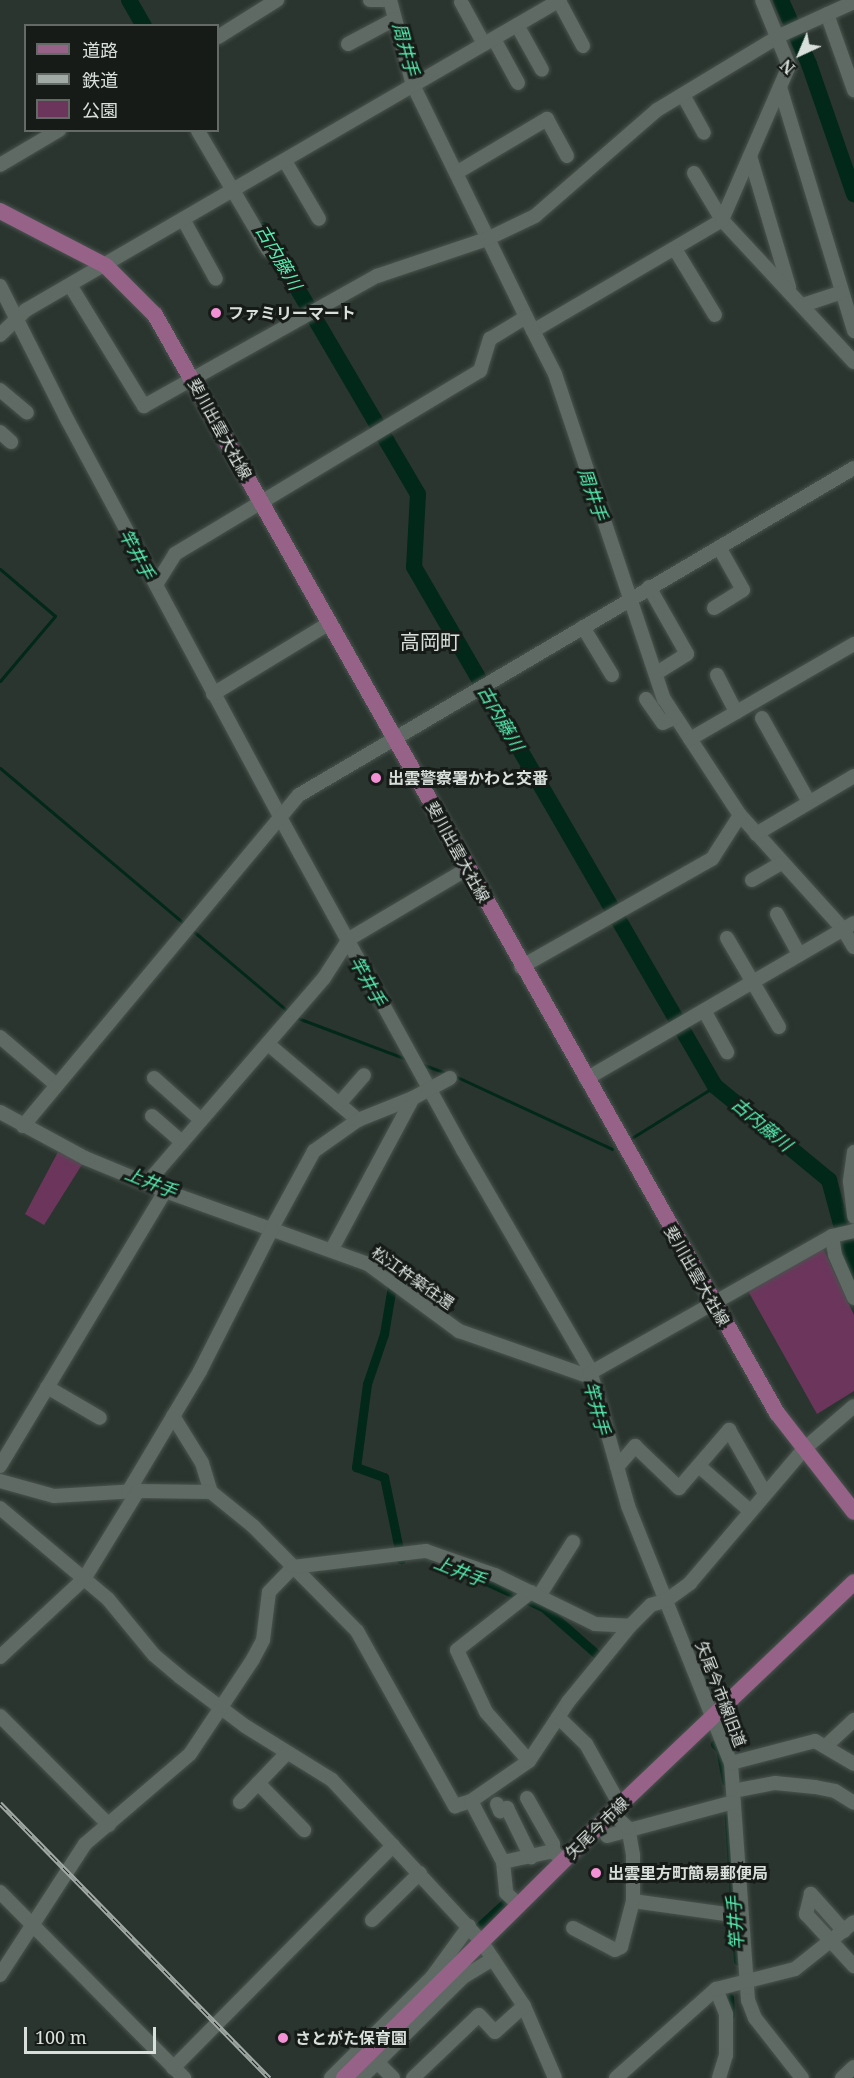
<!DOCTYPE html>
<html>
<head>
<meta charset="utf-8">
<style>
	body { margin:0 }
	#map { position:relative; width:854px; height:2078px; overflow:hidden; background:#2a352f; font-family:"Noto Serif","Noto Sans JP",serif }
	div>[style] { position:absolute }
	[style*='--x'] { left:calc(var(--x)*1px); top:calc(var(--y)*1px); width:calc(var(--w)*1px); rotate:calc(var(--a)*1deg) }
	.green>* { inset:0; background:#6c365c }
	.stream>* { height:3px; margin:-1.5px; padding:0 1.5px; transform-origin:1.5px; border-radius:1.5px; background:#022819 }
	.canal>* { height:9px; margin:-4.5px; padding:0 4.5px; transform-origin:4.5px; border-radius:4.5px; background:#022819 }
	.river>* { height:16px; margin:-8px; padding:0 8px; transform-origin:8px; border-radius:8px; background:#022819 }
	.roads { filter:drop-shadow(0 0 2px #4a534e) drop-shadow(0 0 2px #4a534e) }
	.minor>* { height:14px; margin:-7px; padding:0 7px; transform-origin:7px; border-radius:7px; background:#5e6a63 }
	.major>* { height:16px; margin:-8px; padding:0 8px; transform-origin:8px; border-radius:8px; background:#966287 }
	.rail>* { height:5px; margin-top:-2.5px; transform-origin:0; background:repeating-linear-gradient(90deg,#161b18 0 9px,#a2aaa6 0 18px); box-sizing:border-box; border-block:2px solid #a2aaa6 }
	.dots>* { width:16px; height:16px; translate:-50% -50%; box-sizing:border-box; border:3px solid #161b18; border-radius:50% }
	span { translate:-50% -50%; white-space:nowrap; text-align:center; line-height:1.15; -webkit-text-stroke:6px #161b18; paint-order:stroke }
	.poi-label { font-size:16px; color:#d9e0dc; font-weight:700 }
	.left { translate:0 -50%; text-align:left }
	.street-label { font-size:16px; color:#d9e0dc }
	.water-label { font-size:18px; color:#55eeb0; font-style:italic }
	.quarter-label { font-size:20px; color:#d9e0dc }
	.legend { position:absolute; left:24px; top:24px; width:195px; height:108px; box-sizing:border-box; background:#161b18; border:2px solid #646a66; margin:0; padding:8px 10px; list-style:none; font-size:18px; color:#d9e0dc }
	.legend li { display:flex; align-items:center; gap:12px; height:30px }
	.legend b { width:30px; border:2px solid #646a66 }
	.north { position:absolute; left:770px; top:24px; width:60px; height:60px; -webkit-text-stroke:4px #161b18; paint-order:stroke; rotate:224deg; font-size:16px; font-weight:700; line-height:24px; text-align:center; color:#d9e0dc }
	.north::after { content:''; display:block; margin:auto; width:21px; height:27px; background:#d9e0dc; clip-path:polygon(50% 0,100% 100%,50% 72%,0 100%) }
	.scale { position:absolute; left:24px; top:2027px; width:132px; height:27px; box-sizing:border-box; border:3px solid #d9e0dc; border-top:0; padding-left:8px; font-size:18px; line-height:21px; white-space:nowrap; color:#d9e0dc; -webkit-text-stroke:4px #161b18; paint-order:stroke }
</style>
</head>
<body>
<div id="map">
	<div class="green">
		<i style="clip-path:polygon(58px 1152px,83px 1163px,44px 1225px,25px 1214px)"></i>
		<i style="clip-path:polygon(822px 1246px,854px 1315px,854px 1391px,817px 1414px,748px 1291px)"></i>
	</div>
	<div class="stream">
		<i style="--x:0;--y:569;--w:72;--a:40.5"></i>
		<i style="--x:55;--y:616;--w:85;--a:130.2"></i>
		<i style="--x:0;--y:768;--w:245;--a:40.2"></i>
		<i style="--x:192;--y:930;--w:128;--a:40.3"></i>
		<i style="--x:295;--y:1017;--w:122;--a:20.7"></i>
		<i style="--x:421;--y:1064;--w:29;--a:20"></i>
		<i style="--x:455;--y:1076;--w:173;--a:24.9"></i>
		<i style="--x:630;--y:1139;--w:100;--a:-31.9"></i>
	</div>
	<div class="canal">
		<i style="--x:393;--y:1280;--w:55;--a:99.5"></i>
		<i style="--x:384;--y:1334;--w:53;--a:108.8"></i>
		<i style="--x:367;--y:1384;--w:84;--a:97.5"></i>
		<i style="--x:356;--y:1467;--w:30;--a:20"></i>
		<i style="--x:384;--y:1477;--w:84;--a:78.3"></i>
		<i style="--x:462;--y:1570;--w:89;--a:24.6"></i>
		<i style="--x:543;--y:1607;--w:76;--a:41.3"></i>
		<i style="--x:600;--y:1657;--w:8;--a:130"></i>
		<i style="--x:715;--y:1744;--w:7;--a:45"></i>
		<i style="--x:720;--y:1749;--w:33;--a:79"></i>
		<i style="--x:728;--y:1806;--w:155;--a:86.3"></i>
		<i style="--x:470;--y:1935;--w:53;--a:-42.7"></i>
		<i style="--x:509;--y:1899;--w:6;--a:-90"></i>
		<i style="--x:729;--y:1997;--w:18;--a:87"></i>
	</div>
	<div class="river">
		<i style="--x:129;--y:0;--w:30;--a:60"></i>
		<i style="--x:781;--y:0;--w:70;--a:66.4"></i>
		<i style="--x:809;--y:64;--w:138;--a:70.9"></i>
		<i style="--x:263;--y:230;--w:306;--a:59.6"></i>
		<i style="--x:418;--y:494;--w:73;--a:93.1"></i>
		<i style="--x:414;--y:567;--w:600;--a:59.89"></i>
		<i style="--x:715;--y:1086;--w:148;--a:39.5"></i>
		<i style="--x:829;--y:1180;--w:95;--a:74.8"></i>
	</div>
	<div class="roads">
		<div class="minor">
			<i style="--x:370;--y:0;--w:14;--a:0"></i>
			<i style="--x:390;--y:0;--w:88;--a:74.9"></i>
			<i style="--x:413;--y:85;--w:258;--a:64"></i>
			<i style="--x:559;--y:1;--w:51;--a:61.9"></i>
			<i style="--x:461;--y:2;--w:48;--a:61.3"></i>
			<i style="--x:827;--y:14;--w:81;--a:70.4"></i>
			<i style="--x:517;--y:25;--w:51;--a:60.9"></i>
			<i style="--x:218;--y:37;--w:70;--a:-32.1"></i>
			<i style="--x:494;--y:39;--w:50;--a:61.4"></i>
			<i style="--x:348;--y:44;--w:53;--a:-28"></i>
			<i style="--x:780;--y:87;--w:255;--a:73.1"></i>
			<i style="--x:683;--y:95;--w:43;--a:61.1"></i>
			<i style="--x:198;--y:131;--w:138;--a:59.5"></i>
			<i style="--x:750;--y:156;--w:137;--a:73.4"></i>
			<i style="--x:285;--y:161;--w:67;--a:59.6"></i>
			<i style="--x:0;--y:165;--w:69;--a:-30.7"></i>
			<i style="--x:456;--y:173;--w:106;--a:-30.7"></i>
			<i style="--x:547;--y:119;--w:42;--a:61.6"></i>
			<i style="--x:694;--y:173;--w:55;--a:59.2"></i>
			<i style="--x:722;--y:220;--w:194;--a:47.1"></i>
			<i style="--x:183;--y:219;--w:68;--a:61.2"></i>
			<i style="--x:675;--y:249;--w:77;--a:58.8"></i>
			<i style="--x:70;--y:285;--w:142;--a:58.6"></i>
			<i style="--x:144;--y:406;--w:267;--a:-29.2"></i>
			<i style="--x:377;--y:276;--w:116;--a:-18.6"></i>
			<i style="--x:487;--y:239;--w:53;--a:-25.6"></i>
			<i style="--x:535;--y:216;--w:162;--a:-41"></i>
			<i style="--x:657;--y:110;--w:143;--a:-31.2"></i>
			<i style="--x:779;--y:36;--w:82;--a:-24.4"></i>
			<i style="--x:0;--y:286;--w:151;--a:63.3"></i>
			<i style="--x:68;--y:421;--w:451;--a:61.8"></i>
			<i style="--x:281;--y:819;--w:378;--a:61.2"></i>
			<i style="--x:463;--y:1150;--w:251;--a:59.9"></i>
			<i style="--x:589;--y:1367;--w:144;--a:74.3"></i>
			<i style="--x:628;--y:1506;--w:277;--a:68.2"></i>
			<i style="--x:731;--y:1763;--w:238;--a:85.9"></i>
			<i style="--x:748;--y:2000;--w:19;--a:69"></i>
			<i style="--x:755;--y:2018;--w:76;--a:51.9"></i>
			<i style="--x:803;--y:305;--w:41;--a:-18.4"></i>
			<i style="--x:533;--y:331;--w:219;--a:-30.4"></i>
			<i style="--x:722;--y:220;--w:168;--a:-66.5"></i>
			<i style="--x:789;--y:66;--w:71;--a:-112.2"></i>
			<i style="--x:0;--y:335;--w:36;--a:-44"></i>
			<i style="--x:26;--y:310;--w:617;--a:-30.14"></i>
			<i style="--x:0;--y:390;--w:35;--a:40"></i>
			<i style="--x:0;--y:432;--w:15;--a:42"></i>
			<i style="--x:157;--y:583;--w:34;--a:-58"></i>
			<i style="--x:175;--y:554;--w:356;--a:-31"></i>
			<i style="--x:480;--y:371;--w:34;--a:-73"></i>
			<i style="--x:490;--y:339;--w:42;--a:-31.4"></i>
			<i style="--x:526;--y:317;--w:64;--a:63"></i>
			<i style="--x:555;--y:374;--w:343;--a:71.5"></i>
			<i style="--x:664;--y:699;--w:139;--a:56.8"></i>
			<i style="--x:740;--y:815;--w:154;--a:47.9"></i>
			<i style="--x:843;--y:929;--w:21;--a:59"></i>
			<i style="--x:649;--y:587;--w:77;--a:60.4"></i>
			<i style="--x:687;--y:654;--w:36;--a:148"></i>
			<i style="--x:714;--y:608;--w:34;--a:-32"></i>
			<i style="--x:743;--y:590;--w:49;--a:-119.2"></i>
			<i style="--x:583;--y:627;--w:56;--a:58.9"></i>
			<i style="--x:717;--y:675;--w:42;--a:62.8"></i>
			<i style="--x:213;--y:694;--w:137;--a:-31.3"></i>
			<i style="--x:646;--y:699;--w:29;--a:55"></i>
			<i style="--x:663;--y:723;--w:14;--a:-25"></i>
			<i style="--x:762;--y:718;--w:96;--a:60.8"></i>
			<i style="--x:690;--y:739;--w:190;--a:-30.1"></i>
			<i style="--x:756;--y:834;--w:114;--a:-30.6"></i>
			<i style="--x:752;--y:880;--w:34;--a:-30"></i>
			<i style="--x:777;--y:914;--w:46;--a:61.2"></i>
			<i style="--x:727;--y:938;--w:103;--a:59.7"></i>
			<i style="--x:521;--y:967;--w:219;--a:-29.5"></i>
			<i style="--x:712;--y:859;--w:52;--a:-57.5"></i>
			<i style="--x:705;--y:1012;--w:46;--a:61.2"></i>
			<i style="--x:0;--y:1037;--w:71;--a:40.4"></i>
			<i style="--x:268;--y:1044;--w:118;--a:40.2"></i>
			<i style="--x:154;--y:1078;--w:63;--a:41.8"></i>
			<i style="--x:586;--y:1079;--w:310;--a:-30.2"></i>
			<i style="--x:339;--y:1104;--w:38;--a:-49"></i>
			<i style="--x:0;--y:1112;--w:97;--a:28.4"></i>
			<i style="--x:85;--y:1158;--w:87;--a:22.4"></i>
			<i style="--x:165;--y:1191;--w:216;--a:19.8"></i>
			<i style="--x:368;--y:1264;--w:113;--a:36.4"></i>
			<i style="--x:459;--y:1331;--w:139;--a:19.3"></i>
			<i style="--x:152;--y:1116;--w:40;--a:41"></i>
			<i style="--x:23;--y:1126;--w:431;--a:-50.2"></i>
			<i style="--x:299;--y:795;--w:644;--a:-30.51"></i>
			<i style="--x:854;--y:1152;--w:30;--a:98"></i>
			<i style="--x:850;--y:1182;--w:35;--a:83"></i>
			<i style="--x:147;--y:1183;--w:271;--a:-49.2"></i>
			<i style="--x:324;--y:978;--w:46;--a:-57.3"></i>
			<i style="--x:349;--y:939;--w:137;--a:-30.7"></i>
			<i style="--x:272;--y:1228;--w:88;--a:-61.4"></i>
			<i style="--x:314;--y:1151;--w:54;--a:-35.2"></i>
			<i style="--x:358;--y:1120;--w:59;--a:-21.8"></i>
			<i style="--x:832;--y:1236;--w:19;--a:81"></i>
			<i style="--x:835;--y:1255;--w:47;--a:66.2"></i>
			<i style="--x:332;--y:1249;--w:171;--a:-61.8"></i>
			<i style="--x:413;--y:1098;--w:42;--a:-28.4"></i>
			<i style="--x:590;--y:1373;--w:278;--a:-29.5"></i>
			<i style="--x:832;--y:1236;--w:23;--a:-13"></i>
			<i style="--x:47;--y:1387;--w:61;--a:30.3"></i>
			<i style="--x:173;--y:1416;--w:55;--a:58.3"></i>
			<i style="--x:202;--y:1463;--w:30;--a:73"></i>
			<i style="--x:0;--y:1466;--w:321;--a:-59"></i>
			<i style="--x:699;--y:1466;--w:68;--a:41.4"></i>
			<i style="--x:617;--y:1467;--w:28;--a:-49"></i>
			<i style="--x:635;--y:1446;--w:61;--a:43.7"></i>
			<i style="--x:679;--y:1488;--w:77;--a:-49.2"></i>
			<i style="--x:729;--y:1430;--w:73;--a:60.3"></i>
			<i style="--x:0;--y:1481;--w:56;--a:15.5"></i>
			<i style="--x:54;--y:1496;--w:83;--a:-3.4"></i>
			<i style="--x:128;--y:1492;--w:141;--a:-59.2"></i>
			<i style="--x:200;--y:1371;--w:159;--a:-63.1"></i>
			<i style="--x:0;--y:1508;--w:141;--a:40.1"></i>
			<i style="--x:108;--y:1599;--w:72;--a:50.6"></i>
			<i style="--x:154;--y:1655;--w:34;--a:40"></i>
			<i style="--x:180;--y:1677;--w:81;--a:37"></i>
			<i style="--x:245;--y:1726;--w:102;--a:31.8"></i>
			<i style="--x:332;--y:1780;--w:219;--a:47.2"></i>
			<i style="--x:481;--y:1941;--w:78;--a:56.5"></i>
			<i style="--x:524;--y:2006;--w:78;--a:66.7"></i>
			<i style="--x:539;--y:1596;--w:64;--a:-57.8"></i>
			<i style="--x:0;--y:1657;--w:115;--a:-42.9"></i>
			<i style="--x:84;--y:1579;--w:103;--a:-58.5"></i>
			<i style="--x:138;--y:1491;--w:73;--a:0.8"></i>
			<i style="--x:211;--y:1492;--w:54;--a:39"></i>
			<i style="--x:253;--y:1526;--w:148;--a:45.3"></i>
			<i style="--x:357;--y:1631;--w:201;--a:60.8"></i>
			<i style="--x:455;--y:1806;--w:17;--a:-17"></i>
			<i style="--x:471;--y:1801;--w:70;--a:-34.6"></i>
			<i style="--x:529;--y:1761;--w:71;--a:-56.5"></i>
			<i style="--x:568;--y:1702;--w:98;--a:-50.8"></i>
			<i style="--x:630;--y:1626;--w:30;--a:-45"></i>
			<i style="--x:651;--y:1605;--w:17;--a:-17"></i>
			<i style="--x:667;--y:1600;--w:29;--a:-36"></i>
			<i style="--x:690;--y:1583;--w:175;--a:-49.6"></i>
			<i style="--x:803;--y:1450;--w:67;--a:-40.8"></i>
			<i style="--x:0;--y:1716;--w:154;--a:45"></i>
			<i style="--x:558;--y:1717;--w:39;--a:44"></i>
			<i style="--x:586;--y:1744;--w:70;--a:60.9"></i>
			<i style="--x:827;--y:1745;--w:37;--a:-43"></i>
			<i style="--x:529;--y:1761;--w:65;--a:-131.3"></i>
			<i style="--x:486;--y:1712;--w:68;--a:-115.1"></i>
			<i style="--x:457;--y:1650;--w:94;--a:-38.1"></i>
			<i style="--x:731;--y:1763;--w:87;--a:-14.7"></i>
			<i style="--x:815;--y:1741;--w:45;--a:30.5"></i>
			<i style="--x:258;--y:1783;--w:66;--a:45.6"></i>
			<i style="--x:733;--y:1791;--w:43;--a:-10.8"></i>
			<i style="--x:775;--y:1783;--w:40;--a:5.7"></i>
			<i style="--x:815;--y:1787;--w:20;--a:11"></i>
			<i style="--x:835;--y:1791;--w:22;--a:32"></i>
			<i style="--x:527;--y:1798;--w:53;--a:60.5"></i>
			<i style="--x:553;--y:1844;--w:7;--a:90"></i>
			<i style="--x:471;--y:1801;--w:69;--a:62.3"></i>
			<i style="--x:503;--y:1862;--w:31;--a:84"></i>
			<i style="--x:506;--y:1893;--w:16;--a:43"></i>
			<i style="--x:240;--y:1802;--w:68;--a:-46.2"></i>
			<i style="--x:497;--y:1804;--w:8;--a:67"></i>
			<i style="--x:500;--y:1811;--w:8;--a:-23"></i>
			<i style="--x:507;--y:1808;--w:55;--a:63.9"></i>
			<i style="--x:607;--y:1836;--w:131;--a:-15"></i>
			<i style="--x:503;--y:1862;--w:51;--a:-12.4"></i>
			<i style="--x:553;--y:1851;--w:14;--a:45"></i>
			<i style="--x:0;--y:1892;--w:262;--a:45.3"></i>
			<i style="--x:633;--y:1901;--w:108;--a:8"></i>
			<i style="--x:372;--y:1920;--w:67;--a:-44.4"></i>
			<i style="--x:573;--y:1928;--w:47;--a:27.6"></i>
			<i style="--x:615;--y:1950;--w:7;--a:-27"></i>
			<i style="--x:621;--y:1947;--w:48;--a:-75.4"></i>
			<i style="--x:633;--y:1901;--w:46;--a:-90"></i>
			<i style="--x:633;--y:1855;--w:27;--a:-100"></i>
			<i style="--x:628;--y:1828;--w:22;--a:-137"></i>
			<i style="--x:844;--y:1931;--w:50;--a:-131.7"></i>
			<i style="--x:811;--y:1894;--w:21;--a:104"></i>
			<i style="--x:806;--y:1914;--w:71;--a:47.3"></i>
			<i style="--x:0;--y:1975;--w:156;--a:-57"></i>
			<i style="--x:85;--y:1844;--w:138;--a:-40.6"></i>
			<i style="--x:190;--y:1754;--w:114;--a:-56.4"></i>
			<i style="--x:253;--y:1659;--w:21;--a:-62"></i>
			<i style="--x:263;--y:1640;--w:48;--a:-82.9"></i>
			<i style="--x:269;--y:1592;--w:35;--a:-46"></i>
			<i style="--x:293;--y:1567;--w:134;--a:-6.9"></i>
			<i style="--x:426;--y:1551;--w:73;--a:19.2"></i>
			<i style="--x:495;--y:1575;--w:111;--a:26.1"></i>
			<i style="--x:595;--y:1624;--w:35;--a:3"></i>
			<i style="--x:716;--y:1989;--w:27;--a:68"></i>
			<i style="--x:726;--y:2014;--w:41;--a:90"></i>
			<i style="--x:726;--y:2055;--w:24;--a:107"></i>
			<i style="--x:381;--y:2066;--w:17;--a:45"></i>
			<i style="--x:173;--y:2068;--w:313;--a:-45.3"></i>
			<i style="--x:331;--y:2078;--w:143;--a:-45"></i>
			<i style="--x:432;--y:1977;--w:63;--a:-54"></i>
			<i style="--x:361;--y:2078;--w:144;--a:-44.7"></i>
			<i style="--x:463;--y:1977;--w:35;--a:-31"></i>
			<i style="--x:413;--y:2078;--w:91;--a:-43.7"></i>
			<i style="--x:479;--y:2015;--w:23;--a:47"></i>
			<i style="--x:495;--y:2032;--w:39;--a:-42"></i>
			<i style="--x:616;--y:2078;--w:134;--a:-41.7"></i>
			<i style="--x:716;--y:1989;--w:81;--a:-14.2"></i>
			<i style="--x:795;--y:1969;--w:75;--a:-38.5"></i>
			<i style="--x:842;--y:2078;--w:16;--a:-43"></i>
		</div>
		<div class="major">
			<i style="--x:0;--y:211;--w:119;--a:27.4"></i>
			<i style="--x:106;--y:266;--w:69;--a:45"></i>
			<i style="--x:155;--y:315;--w:1262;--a:60.47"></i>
			<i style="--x:777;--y:1413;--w:125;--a:52.1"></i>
			<i style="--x:344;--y:2078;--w:388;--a:-44.7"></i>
			<i style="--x:620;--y:1805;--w:323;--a:-43.6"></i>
		</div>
	</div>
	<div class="rail">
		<i style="--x:0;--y:1803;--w:385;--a:45.6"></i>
	</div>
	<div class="dots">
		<i style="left:216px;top:313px;background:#f391d5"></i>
		<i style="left:376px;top:778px;background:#f391d5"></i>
		<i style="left:596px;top:1873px;background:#f391d5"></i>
		<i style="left:283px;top:2038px;background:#f391d5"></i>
	</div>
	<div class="poi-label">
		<span class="left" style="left:228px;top:313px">ファミリーマート</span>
		<span class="left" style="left:388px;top:778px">出雲警察署かわと交番</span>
		<span class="left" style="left:608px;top:1873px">出雲里方町簡易郵便局</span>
		<span class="left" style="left:295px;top:2038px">さとがた保育園</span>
	</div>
	<div class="street-label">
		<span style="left:220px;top:429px;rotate:61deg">斐川出雲大社線</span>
		<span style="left:458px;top:852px;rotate:61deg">斐川出雲大社線</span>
		<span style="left:697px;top:1276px;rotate:60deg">斐川出雲大社線</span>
		<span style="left:413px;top:1278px;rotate:35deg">松江杵築往還</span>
		<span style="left:721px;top:1694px;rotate:69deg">矢尾今市線旧道</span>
		<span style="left:597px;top:1828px;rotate:-44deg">矢尾今市線</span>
	</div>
	<div class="water-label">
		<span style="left:406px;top:49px;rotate:75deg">周井手</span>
		<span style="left:279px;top:257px;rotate:60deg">古内藤川</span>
		<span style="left:593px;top:494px;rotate:71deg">周井手</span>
		<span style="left:137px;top:554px;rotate:62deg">竿井手</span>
		<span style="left:501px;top:718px;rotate:60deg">古内藤川</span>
		<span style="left:368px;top:981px;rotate:61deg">竿井手</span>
		<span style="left:762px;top:1124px;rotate:40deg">古内藤川</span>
		<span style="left:151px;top:1182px;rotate:22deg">上井手</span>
		<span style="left:597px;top:1408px;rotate:75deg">竿井手</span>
		<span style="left:460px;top:1571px;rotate:22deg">上井手</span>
		<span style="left:735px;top:1923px;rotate:-94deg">竿井手</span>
	</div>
	<div class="quarter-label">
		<span style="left:430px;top:641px">高岡町</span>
	</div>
	<ul class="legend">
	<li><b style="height:8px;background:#966287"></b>道路</li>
	<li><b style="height:8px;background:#a2aaa6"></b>鉄道</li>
	<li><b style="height:16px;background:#6c365c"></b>公園</li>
	</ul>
	<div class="north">N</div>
	<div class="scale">100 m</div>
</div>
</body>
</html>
